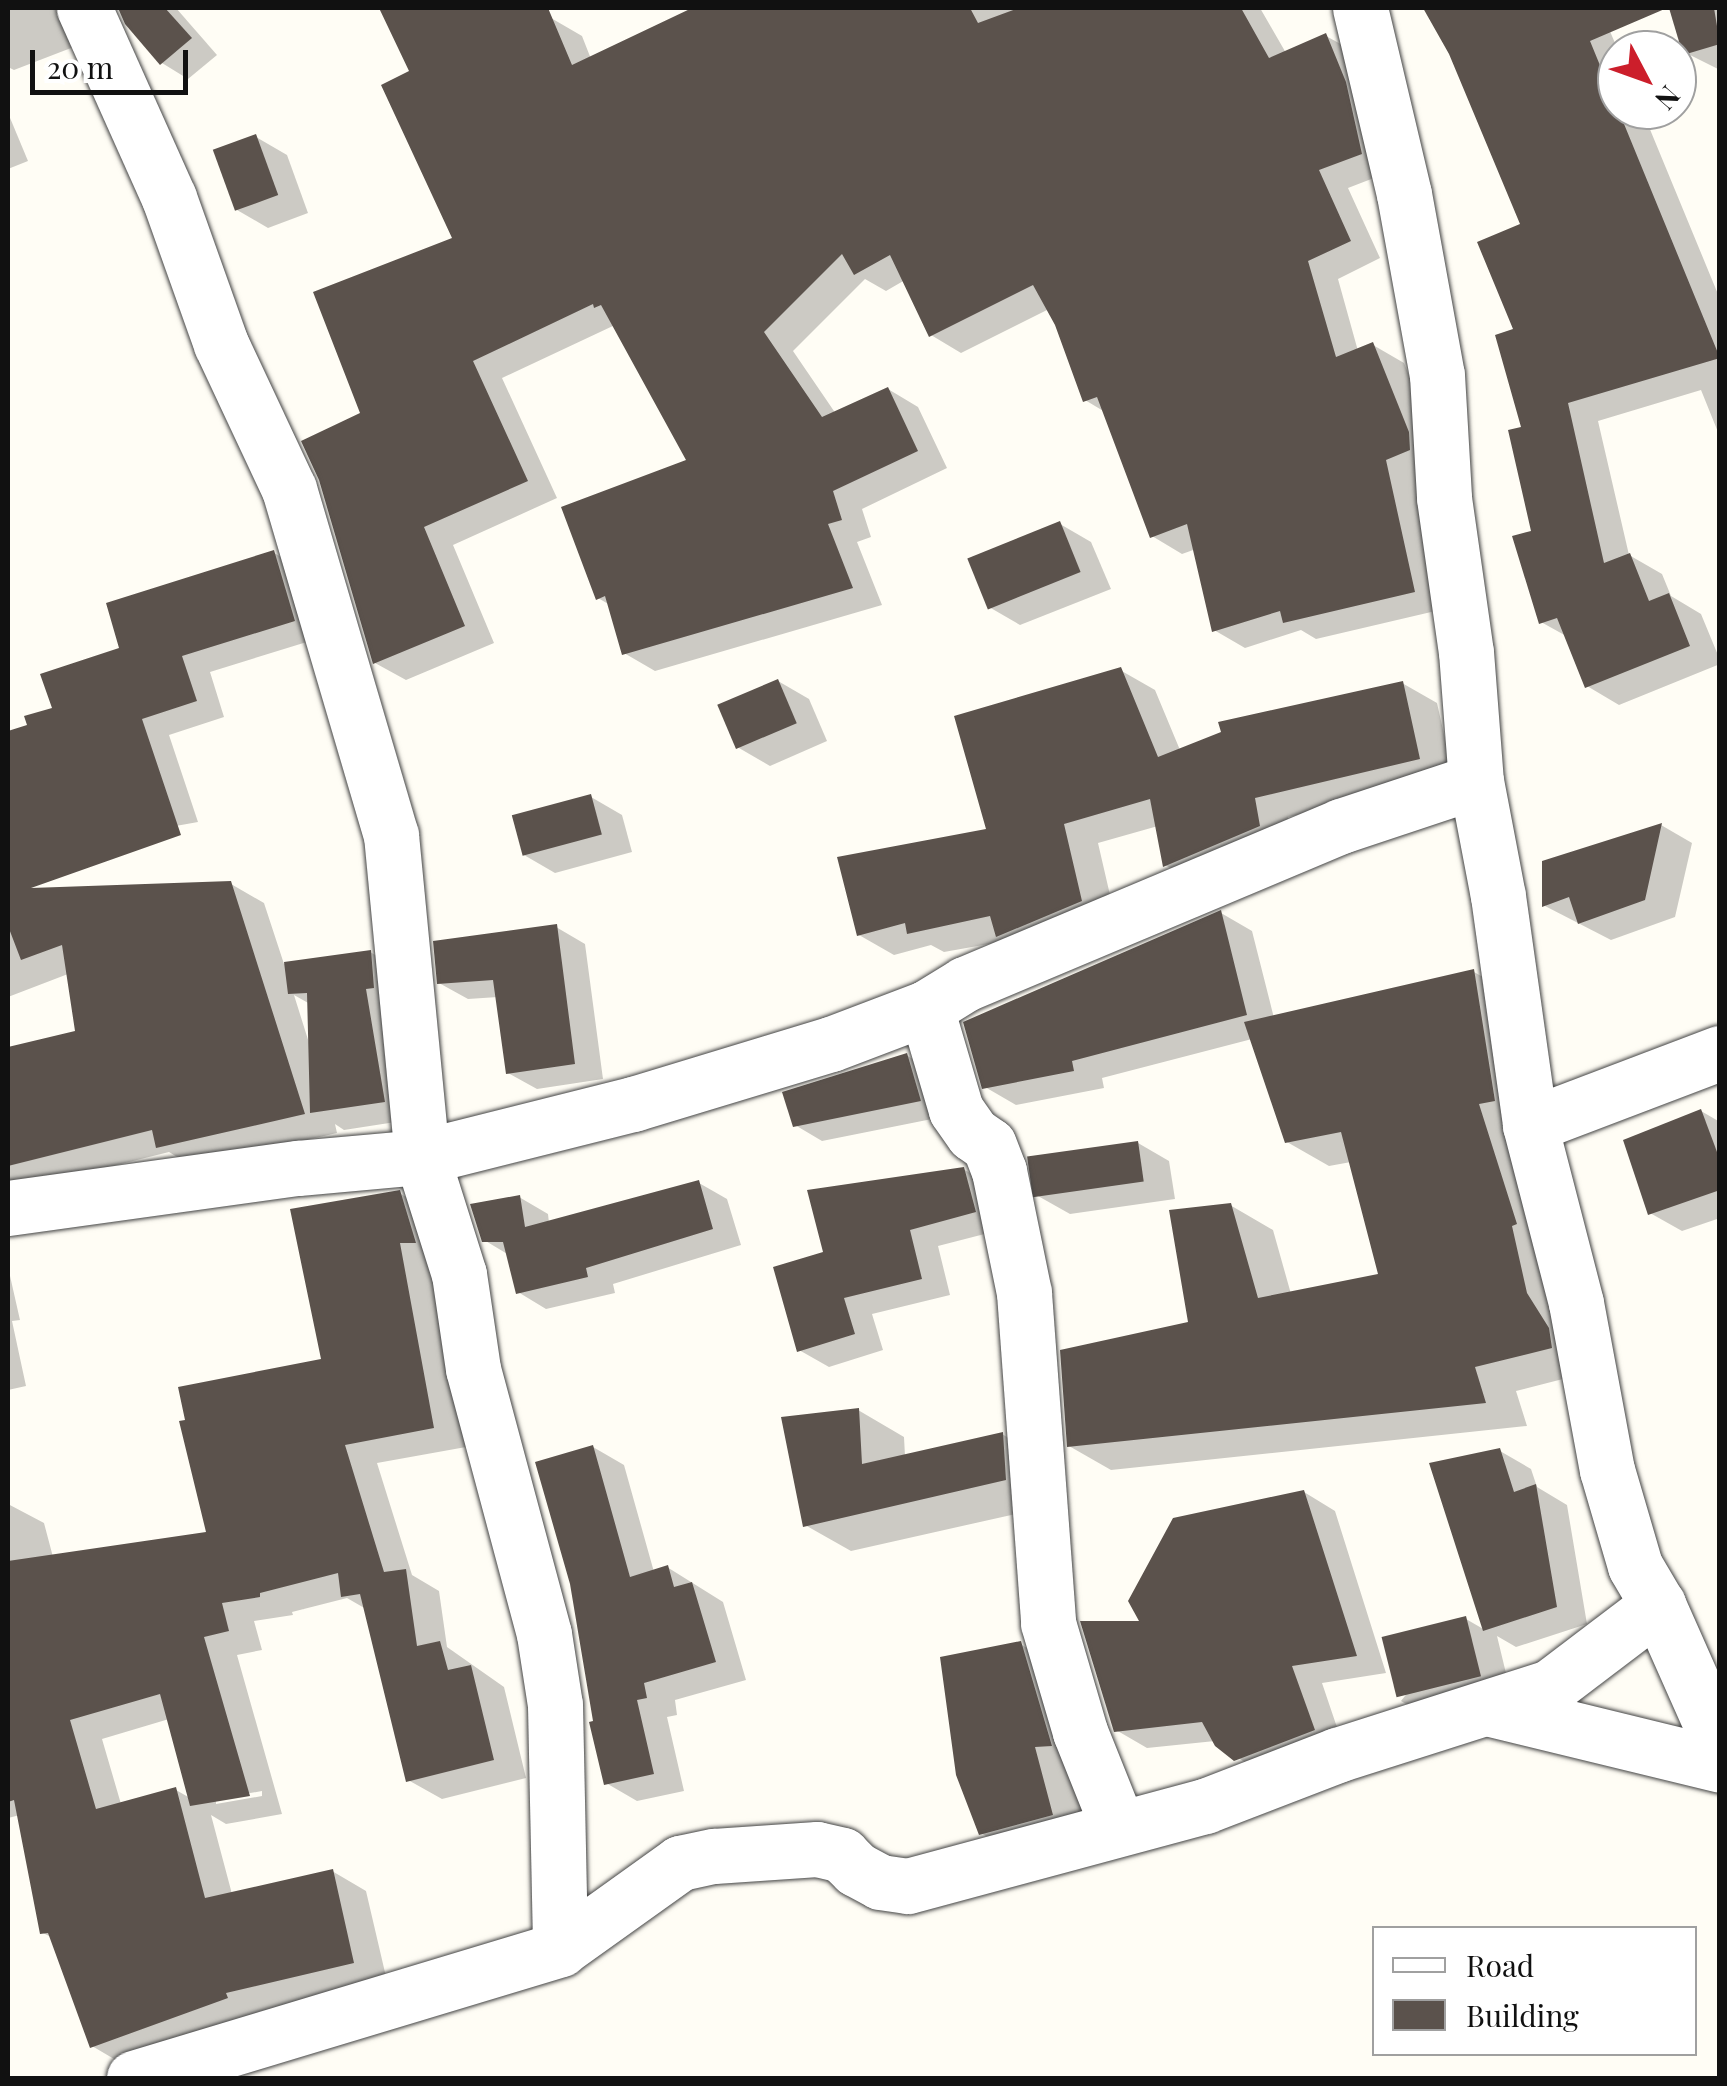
<!DOCTYPE html>
<html>
<head>
<meta charset="utf-8">
<style>
	body { margin:0 }
	#map { position:relative; width:1727px; height:2086px; overflow:hidden; background:#fffdf5; font-family:"Playfair Display",serif }
	div>[style] { position:absolute }
	[style*='--x'] { left:calc(var(--x)*1px); top:calc(var(--y)*1px); width:calc(var(--w)*1px); rotate:calc(var(--a)*1deg) }
	.shadow>* { inset:0; background:#0003 }
	.building>* { inset:0; background:#5b524c; transform-origin:0 0 }
	.roads { filter:drop-shadow(0 0 2px #444) drop-shadow(0 0 2px #444) }
	.street>* { height:55px; margin:-27.5px; padding:0 27.5px; transform-origin:27.5px; border-radius:27.5px; background:#fff }
	span { translate:-50% -50%; white-space:nowrap; text-align:center; line-height:1.15; -webkit-text-stroke:10px #fff; paint-order:stroke }
	.frame { position:absolute; inset:0; border:10px solid #111; pointer-events:none }
	.legend { position:absolute; left:1372px; top:1926px; width:325px; height:130px; box-sizing:border-box; background:#fff; border:2px solid #a0a0a0; margin:0; padding:12px 18px; list-style:none; font-size:30px; color:#111 }
	.legend li { display:flex; align-items:center; gap:20px; height:50px }
	.legend b { width:50px; border:2px solid #a0a0a0 }
	.north { position:absolute; left:1597px; top:30px; width:100px; height:100px; box-sizing:border-box; background:#fff; border:2px solid #a0a0a0; border-radius:50%; rotate:131deg; font-size:28px; font-weight:700; line-height:40px; text-align:center; color:#111 }
	.north::after { content:''; display:block; margin:auto; width:35px; height:45px; background:#cc1e2b; clip-path:polygon(50% 0,100% 100%,50% 72%,0 100%) }
	.scale { position:absolute; left:30px; top:50px; width:158px; height:45px; box-sizing:border-box; border:5px solid #111; border-top:0; padding-left:12px; font-size:30px; line-height:35px; white-space:nowrap; color:#111; -webkit-text-stroke:8px #fff; paint-order:stroke }
</style>
</head>
<body>
<div id="map">
	<div class="shadow">
		<i style="clip-path:polygon(8px 8px,84px 8px,84px 43px,14px 70px,8px 67px)"></i>
		<i style="clip-path:polygon(119px 8px,176px 8px,217px 55px,188px 79px,162px 63px)"></i>
		<i style="clip-path:polygon(697px 8px,1260px 8px,1286px 53px,1326px 36px,1357px 53px,1392px 171px,1348px 188px,1380px 258px,1338px 279px,1358px 351px,1373px 345px,1404px 363px,1439px 451px,1444px 609px,1316px 639px,1301px 630px,1245px 648px,1214px 630px,1196px 549px,1182px 554px,1152px 536px,1105px 412px,1085px 400px,1049px 309px,961px 353px,931px 335px,905px 280px,886px 291px,865px 279px,793px 351px,836px 414px,888px 389px,918px 407px,947px 468px,862px 509px,871px 537px,857px 542px,882px 605px,655px 671px,624px 653px,610px 605px,598px 598px,690px 462px,615px 325px,502px 378px,557px 498px,453px 545px,494px 643px,406px 680px,375px 663px,364px 414px,456px 240px,551px 18px,582px 36px,591px 59px)"></i>
		<i style="clip-path:polygon(1426px 8px,1600px 8px,1618px 50px,1617px 110px,1642px 110px,1720px 299px,1720px 437px,1701px 390px,1598px 421px,1629px 555px,1662px 574px,1671px 596px,1701px 614px,1720px 660px,1720px 664px,1619px 705px,1587px 686px,1568px 637px,1541px 622px,1516px 331px,1523px 225px,1452px 53px)"></i>
		<i style="clip-path:polygon(1672px 8px,1720px 8px,1720px 70px,1686px 53px)"></i>
		<i style="clip-path:polygon(8px 113px,28px 161px,8px 169px)"></i>
		<i style="clip-path:polygon(256px 137px,287px 155px,308px 213px,268px 228px,237px 210px)"></i>
		<i style="clip-path:polygon(1060px 524px,1091px 542px,1111px 589px,1020px 625px,989px 607px)"></i>
		<i style="clip-path:polygon(274px 553px,303px 569px,323px 637px,210px 672px,224px 717px,169px 735px,198px 822px,8px 856px,8px 733px,30px 726px,55px 710px,122px 649px)"></i>
		<i style="clip-path:polygon(1120px 670px,1155px 690px,1180px 750px,1402px 683px,1437px 703px,1454px 779px,1288px 817px,1294px 846px,1200px 885px,1165px 865px,1158px 826px,1098px 843px,1116px 921px,944px 952px,931px 945px,894px 955px,859px 935px,989px 831px)"></i>
		<i style="clip-path:polygon(778px 681px,809px 699px,827px 741px,770px 766px,739px 748px)"></i>
		<i style="clip-path:polygon(591px 797px,622px 815px,632px 852px,555px 873px,524px 855px)"></i>
		<i style="clip-path:polygon(1661px 825px,1692px 843px,1675px 917px,1611px 940px,1545px 906px)"></i>
		<i style="clip-path:polygon(evenodd,231px 884px,264px 903px,284px 964px,370px 952px,401px 970px,415px 1119px,344px 1130px,335px 1124px,337px 1133px,192px 1166px,169px 1152px,69px 1177px,8px 1202px,8px 1050px,78px 1033px,68px 974px,8px 997px,8px 891px,231px 884px,294px 995px,310px 1004px,310px 1046px,294px 995px)"></i>
		<i style="clip-path:polygon(1221px 913px,1252px 931px,1274px 1018px,1474px 972px,1516px 996px,1594px 1371px,1516px 1391px,1527px 1426px,1111px 1470px,1069px 1446px,1191px 1324px,1230px 1205px,1273px 1230px,1291px 1294px,1381px 1276px,1351px 1162px,1329px 1166px,1287px 1142px,1252px 1039px,1102px 1078px,1104px 1088px,1016px 1105px,985px 1087px)"></i>
		<i style="clip-path:polygon(556px 927px,585px 944px,603px 1079px,537px 1089px,508px 1073px,498px 997px,468px 999px,439px 983px)"></i>
		<i style="clip-path:polygon(906px 1055px,934px 1071px,947px 1116px,822px 1141px,795px 1125px)"></i>
		<i style="clip-path:polygon(1701px 1111px,1720px 1122px,1720px 1218px,1682px 1231px,1650px 1213px)"></i>
		<i style="clip-path:polygon(1138px 1143px,1169px 1161px,1175px 1199px,1070px 1214px,1038px 1196px)"></i>
		<i style="clip-path:polygon(963px 1169px,993px 1186px,1004px 1229px,938px 1246px,950px 1295px,872px 1314px,883px 1350px,829px 1367px,799px 1350px,826px 1254px)"></i>
		<i style="clip-path:polygon(699px 1183px,727px 1199px,741px 1245px,613px 1284px,615px 1293px,546px 1309px,518px 1292px,509px 1255px,484px 1240px,519px 1197px,548px 1214px,549px 1223px)"></i>
		<i style="clip-path:polygon(evenodd,399px 1193px,433px 1212px,466px 1447px,377px 1463px,412px 1575px,439px 1591px,447px 1647px,504px 1687px,526px 1778px,442px 1799px,408px 1780px,366px 1609px,347px 1598px,292px 1612px,293px 1615px,254px 1621px,262px 1650px,237px 1655px,282px 1814px,226px 1824px,211px 1815px,232px 1894px,332px 1871px,366px 1891px,387px 1981px,258px 2012px,260px 2017px,126px 2066px,92px 2046px,53px 1938px,43px 1933px,20px 1815px,8px 1818px,8px 1504px,44px 1523px,53px 1557px,209px 1534px,324px 1361px,399px 1193px,169px 1719px,190px 1798px,176px 1790px,121px 1804px,102px 1739px,169px 1719px,399px 1193px,262px 1791px,262px 1796px,216px 1804px,216px 1799px,262px 1791px)"></i>
		<i style="clip-path:polygon(8px 1267px,20px 1320px,12px 1321px,26px 1386px,8px 1390px)"></i>
		<i style="clip-path:polygon(858px 1410px,904px 1437px,905px 1456px,1002px 1434px,1048px 1461px,1051px 1506px,851px 1551px,805px 1525px)"></i>
		<i style="clip-path:polygon(593px 1447px,624px 1465px,654px 1572px,667px 1567px,723px 1602px,746px 1680px,675px 1700px,677px 1715px,667px 1717px,684px 1791px,637px 1801px,606px 1783px,596px 1723px)"></i>
		<i style="clip-path:polygon(1500px 1451px,1531px 1469px,1537px 1487px,1567px 1505px,1587px 1624px,1516px 1647px,1497px 1636px,1511px 1694px,1432px 1719px,1401px 1701px,1466px 1619px,1485px 1630px)"></i>
		<i style="clip-path:polygon(1304px 1492px,1335px 1511px,1386px 1673px,1322px 1683px,1344px 1748px,1267px 1778px,1215px 1741px,1147px 1748px,1116px 1730px)"></i>
		<i style="clip-path:polygon(1020px 1644px,1066px 1670px,1098px 1840px,1027px 1860px,981px 1833px)"></i>
	</div>
	<div class="building">
		<i style="clip-path:polygon(118px 8px,165px 8px,192px 38px,160px 65px,125px 24px)"></i>
		<i style="clip-path:polygon(379px 8px,548px 8px,572px 65px,692px 8px,970px 8px,978px 23px,1019px 8px,1241px 8px,1269px 58px,1326px 33px,1346px 82px,1362px 154px,1319px 170px,1351px 241px,1308px 261px,1336px 357px,1373px 342px,1409px 432px,1410px 450px,1386px 460px,1415px 592px,1283px 623px,1280px 611px,1212px 632px,1187px 524px,1150px 538px,1097px 397px,1083px 402px,1055px 325px,1033px 285px,929px 337px,890px 255px,854px 275px,842px 254px,764px 332px,822px 417px,888px 387px,918px 451px,833px 491px,842px 520px,828px 524px,853px 588px,622px 655px,605px 596px,596px 600px,561px 507px,686px 460px,601px 305px,594px 308px,593px 304px,473px 361px,528px 481px,424px 527px,465px 626px,373px 664px,319px 480px,301px 441px,360px 413px,313px 292px,452px 238px,381px 85px,409px 71px)"></i>
		<i style="clip-path:polygon(1423px 8px,1667px 8px,1590px 41px,1720px 358px,1568px 403px,1604px 563px,1630px 553px,1649px 601px,1669px 593px,1690px 646px,1585px 688px,1557px 618px,1539px 624px,1512px 536px,1531px 531px,1508px 430px,1521px 427px,1495px 335px,1513px 329px,1477px 242px,1520px 224px,1449px 54px)"></i>
		<i style="clip-path:polygon(1669px 8px,1714px 8px,1720px 44px,1683px 55px)"></i>
		<i style="left:256px;top:134px;width:65px;height:46px;rotate:70deg"></i>
		<i style="left:1060px;top:521px;width:55px;height:100px;rotate:68deg"></i>
		<i style="clip-path:polygon(274px 550px,295px 621px,182px 656px,197px 701px,142px 719px,181px 835px,31px 888px,231px 881px,305px 1114px,156px 1148px,152px 1130px,8px 1166px,8px 1047px,75px 1031px,62px 945px,21px 960px,8px 926px,8px 731px,27px 725px,24px 716px,52px 708px,40px 674px,119px 648px,106px 603px)"></i>
		<i style="clip-path:polygon(1121px 667px,1158px 757px,1221px 732px,1218px 722px,1403px 681px,1420px 759px,1255px 798px,1260px 826px,1163px 867px,1150px 799px,1064px 824px,1082px 901px,996px 937px,990px 916px,907px 934px,905px 923px,857px 936px,837px 857px,986px 829px,954px 716px)"></i>
		<i style="left:778px;top:679px;width:48px;height:66px;rotate:67deg"></i>
		<i style="left:591px;top:794px;width:42px;height:82px;rotate:75deg"></i>
		<i style="clip-path:polygon(1662px 823px,1645px 900px,1578px 924px,1569px 897px,1542px 907px,1542px 861px)"></i>
		<i style="clip-path:polygon(1221px 910px,1247px 1015px,1072px 1061px,1074px 1071px,982px 1089px,963px 1022px)"></i>
		<i style="clip-path:polygon(557px 924px,575px 1064px,506px 1074px,493px 980px,437px 984px,433px 941px)"></i>
		<i style="clip-path:polygon(371px 950px,374px 988px,366px 989px,385px 1102px,310px 1113px,307px 993px,288px 994px,284px 962px)"></i>
		<i style="clip-path:polygon(1474px 969px,1495px 1101px,1479px 1104px,1517px 1224px,1512px 1226px,1527px 1293px,1549px 1328px,1552px 1348px,1475px 1367px,1486px 1403px,1067px 1447px,1060px 1350px,1188px 1322px,1169px 1210px,1231px 1203px,1258px 1298px,1378px 1274px,1341px 1132px,1285px 1143px,1244px 1022px)"></i>
		<i style="clip-path:polygon(907px 1053px,921px 1101px,793px 1127px,782px 1092px)"></i>
		<i style="clip-path:polygon(1701px 1109px,1720px 1160px,1720px 1190px,1648px 1215px,1623px 1140px)"></i>
		<i style="left:1138px;top:1141px;width:41px;height:112px;rotate:82deg"></i>
		<i style="clip-path:polygon(964px 1167px,976px 1212px,910px 1230px,922px 1279px,844px 1298px,855px 1334px,797px 1352px,773px 1267px,823px 1252px,807px 1190px)"></i>
		<i style="clip-path:polygon(699px 1180px,713px 1229px,586px 1268px,588px 1277px,516px 1294px,503px 1242px,482px 1242px,470px 1204px,520px 1195px,525px 1227px)"></i>
		<i style="clip-path:polygon(400px 1190px,416px 1243px,400px 1243px,434px 1428px,345px 1445px,384px 1572px,406px 1569px,417px 1646px,440px 1641px,448px 1670px,471px 1665px,494px 1760px,406px 1782px,360px 1594px,341px 1597px,338px 1573px,260px 1593px,260px 1597px,222px 1603px,229px 1631px,204px 1637px,250px 1796px,190px 1806px,160px 1694px,70px 1720px,96px 1809px,176px 1787px,205px 1898px,333px 1869px,354px 1963px,226px 1993px,228px 1998px,90px 2048px,48px 1933px,40px 1934px,14px 1800px,8px 1802px,8px 1561px,206px 1532px,179px 1421px,185px 1420px,178px 1387px,321px 1359px,290px 1209px)"></i>
		<i style="clip-path:polygon(859px 1408px,862px 1464px,1003px 1432px,1006px 1480px,803px 1527px,781px 1417px)"></i>
		<i style="clip-path:polygon(593px 1445px,630px 1577px,668px 1565px,674px 1587px,692px 1582px,716px 1662px,644px 1683px,647px 1698px,637px 1700px,654px 1774px,604px 1785px,589px 1722px,593px 1721px,570px 1584px,535px 1462px)"></i>
		<i style="clip-path:polygon(1500px 1448px,1514px 1492px,1536px 1484px,1557px 1607px,1483px 1631px,1429px 1463px)"></i>
		<i style="clip-path:polygon(1304px 1490px,1357px 1656px,1292px 1666px,1315px 1730px,1234px 1761px,1215px 1746px,1202px 1722px,1114px 1732px,1080px 1621px,1139px 1621px,1128px 1601px,1173px 1518px)"></i>
		<i style="left:1466px;top:1616px;width:62px;height:87px;rotate:76deg"></i>
		<i style="clip-path:polygon(1021px 1641px,1052px 1746px,1035px 1747px,1053px 1815px,979px 1835px,956px 1775px,940px 1657px)"></i>
	</div>
	<div class="roads">
		<div class="street">
			<i style="--x:84;--y:8;--w:208;--a:65.9"></i>
			<i style="--x:169;--y:198;--w:155;--a:70.4"></i>
			<i style="--x:221;--y:344;--w:160;--a:64.9"></i>
			<i style="--x:289;--y:489;--w:361;--a:73.6"></i>
			<i style="--x:391;--y:835;--w:323;--a:84.5"></i>
			<i style="--x:422;--y:1157;--w:123;--a:72.5"></i>
			<i style="--x:459;--y:1274;--w:96;--a:81.6"></i>
			<i style="--x:473;--y:1369;--w:274;--a:75"></i>
			<i style="--x:544;--y:1634;--w:72;--a:81.2"></i>
			<i style="--x:555;--y:1705;--w:244;--a:88.8"></i>
			<i style="--x:1360;--y:8;--w:191;--a:76.7"></i>
			<i style="--x:1404;--y:194;--w:184;--a:79.7"></i>
			<i style="--x:1437;--y:375;--w:123;--a:86.7"></i>
			<i style="--x:1444;--y:498;--w:156;--a:81.9"></i>
			<i style="--x:1466;--y:652;--w:129;--a:85.6"></i>
			<i style="--x:1476;--y:781;--w:117;--a:79.2"></i>
			<i style="--x:1498;--y:896;--w:231;--a:82"></i>
			<i style="--x:1530;--y:1125;--w:184;--a:75.5"></i>
			<i style="--x:1576;--y:1303;--w:170;--a:79.5"></i>
			<i style="--x:1607;--y:1470;--w:100;--a:73.7"></i>
			<i style="--x:1635;--y:1566;--w:45;--a:59.5"></i>
			<i style="--x:1658;--y:1605;--w:153;--a:66.1"></i>
			<i style="--x:926;--y:1008;--w:106;--a:73.6"></i>
			<i style="--x:956;--y:1110;--w:29;--a:55"></i>
			<i style="--x:973;--y:1134;--w:19;--a:35"></i>
			<i style="--x:989;--y:1145;--w:28;--a:69"></i>
			<i style="--x:999;--y:1171;--w:125;--a:78.4"></i>
			<i style="--x:1024;--y:1293;--w:331;--a:85.8"></i>
			<i style="--x:1048;--y:1623;--w:114;--a:73.6"></i>
			<i style="--x:1080;--y:1732;--w:102;--a:68.2"></i>
			<i style="--x:1530;--y:1125;--w:203;--a:-20.8"></i>
			<i style="--x:8;--y:1208;--w:293;--a:-7.9"></i>
			<i style="--x:298;--y:1168;--w:124;--a:-5.1"></i>
			<i style="--x:422;--y:1157;--w:218;--a:-14.1"></i>
			<i style="--x:633;--y:1104;--w:207;--a:-16.9"></i>
			<i style="--x:831;--y:1044;--w:102;--a:-20.8"></i>
			<i style="--x:926;--y:1008;--w:46;--a:-31.6"></i>
			<i style="--x:965;--y:984;--w:408;--a:-22.8"></i>
			<i style="--x:1341;--y:826;--w:142;--a:-18.4"></i>
			<i style="--x:1491;--y:1709;--w:236;--a:13.7"></i>
			<i style="--x:134;--y:2078;--w:445;--a:-16.8"></i>
			<i style="--x:560;--y:1949;--w:148;--a:-35.6"></i>
			<i style="--x:680;--y:1863;--w:35;--a:-12"></i>
			<i style="--x:714;--y:1856;--w:103;--a:-3.9"></i>
			<i style="--x:817;--y:1849;--w:26;--a:13"></i>
			<i style="--x:842;--y:1855;--w:20;--a:45"></i>
			<i style="--x:856;--y:1869;--w:27;--a:28"></i>
			<i style="--x:880;--y:1882;--w:28;--a:8"></i>
			<i style="--x:908;--y:1886;--w:308;--a:-15.1"></i>
			<i style="--x:1205;--y:1806;--w:142;--a:-21.1"></i>
			<i style="--x:1337;--y:1755;--w:224;--a:-17.7"></i>
			<i style="--x:1550;--y:1687;--w:136;--a:-37.2"></i>
		</div>
	</div>
	<div class="frame"></div>
	<ul class="legend">
	<li><b style="height:12px;background:#fff"></b>Road</li>
	<li><b style="height:28px;background:#5b524c"></b>Building</li>
	</ul>
	<div class="north">N</div>
	<div class="scale">20 m</div>
</div>
</body>
</html>
